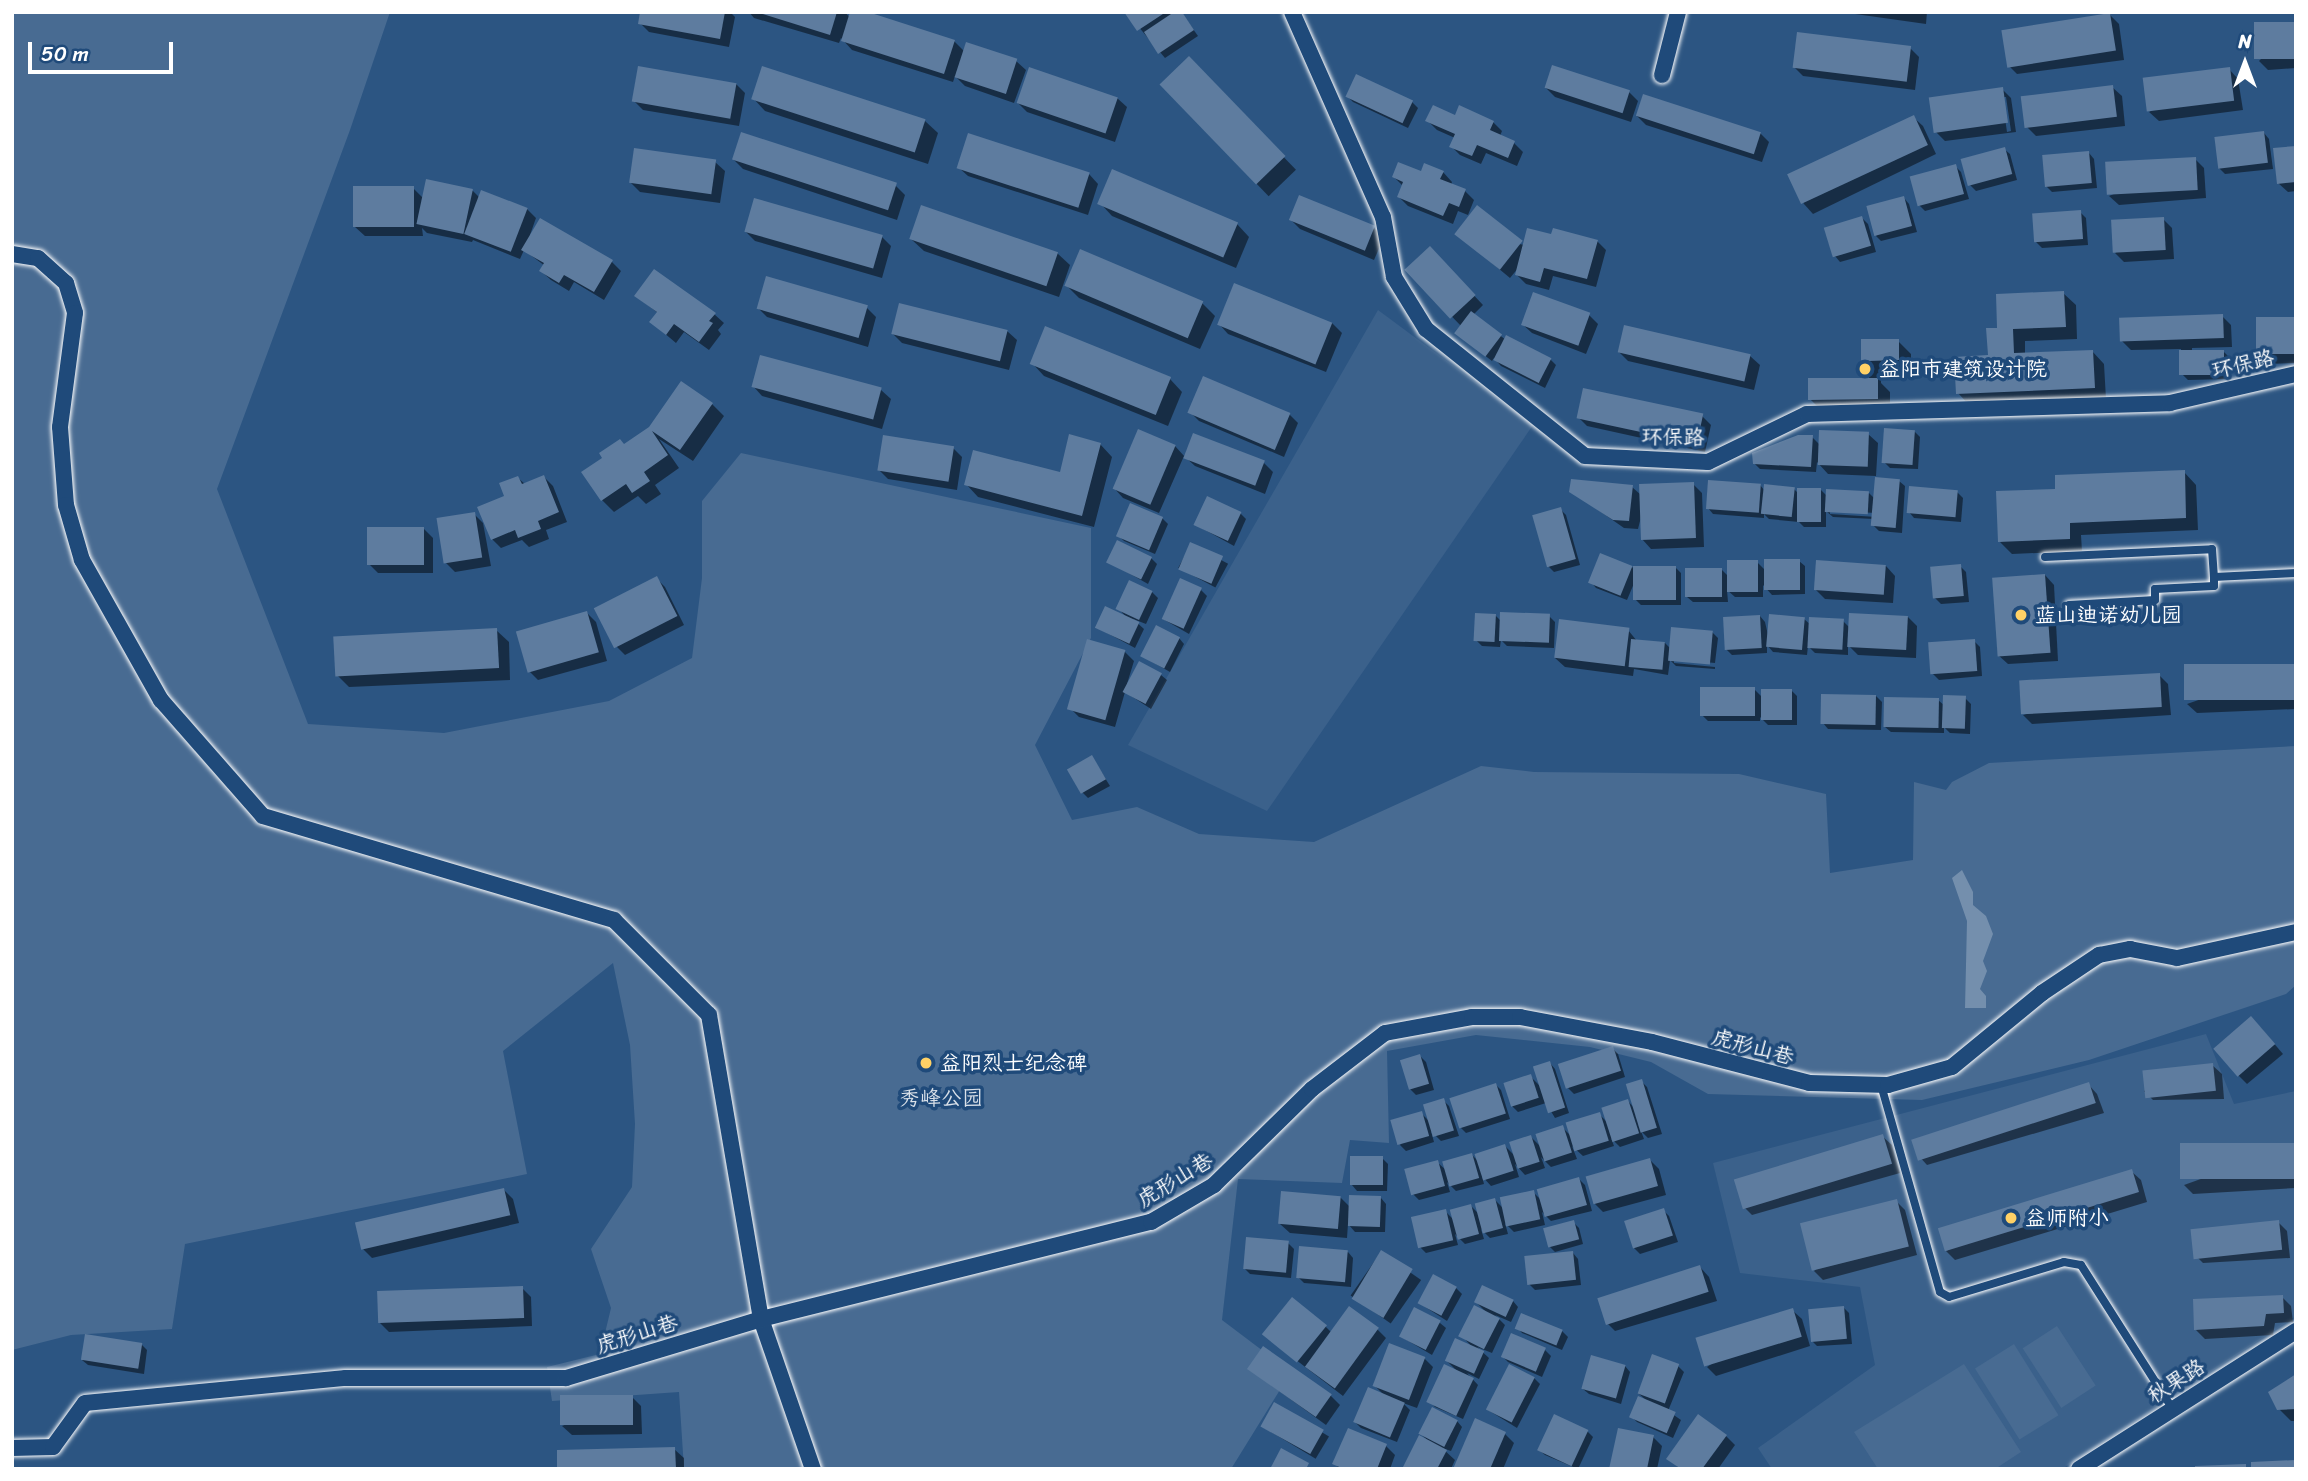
<!DOCTYPE html>
<html>
<head>
<meta charset="utf-8">
<style>
	body { margin:0 }
	#map { position:relative; width:2308px; height:1481px; overflow:hidden; background:#2c5582; font-family:Sriracha,"LXGW WenKai TC",sans-serif }
	div>[style] { position:absolute }
	[style*='--x'] { left:calc(var(--x)*1px); top:calc(var(--y)*1px); width:calc(var(--w)*1px); rotate:calc(var(--a)*1deg) }
	.built>* { inset:0; background:#3b618b }
	.green>* { inset:0; background:#486b92; transform-origin:0 0 }
	.water>* { inset:0; background:#748fad }
	.shadow>* { inset:0; background:#0007; transform-origin:0 0 }
	.building>* { inset:0; background:#5e7c9f; transform-origin:0 0 }
	.roads { filter:drop-shadow(0 0 2px #fff) drop-shadow(0 0 2px #fff) }
	.service>* { height:8px; margin:-4px; padding:0 4px; transform-origin:4px; border-radius:4px; background:#1f4a7a }
	.minor>* { height:16px; margin:-8px; padding:0 8px; transform-origin:8px; border-radius:8px; background:#1f4a7a }
	.dots>* { width:19px; height:19px; translate:-50% -50%; box-sizing:border-box; border:4px solid #1f4a7a; border-radius:50% }
	span { translate:-50% -50%; white-space:nowrap; text-align:center; line-height:1.15; -webkit-text-stroke:7px #1f4a7a; paint-order:stroke }
	.street-label { font-size:21px; color:#fff }
	.poi-label { font-size:21px; color:#fff }
	.left { translate:0 -50%; text-align:left }
	.park-label { font-size:21px; color:#dae1e9 }
	.frame { position:absolute; inset:0; border:14px solid #fff; pointer-events:none }
	.north { position:absolute; left:2210px; top:28px; width:70px; height:70px; -webkit-text-stroke:5px #1f4a7a; paint-order:stroke; rotate:0deg; font-size:19px; font-weight:700; line-height:28px; text-align:center; color:#fff }
	.north::after { content:''; display:block; margin:auto; width:24px; height:32px; background:#fff; clip-path:polygon(50% 0,100% 100%,50% 72%,0 100%) }
	.scale { position:absolute; left:28px; top:42px; width:145px; height:32px; box-sizing:border-box; border:4px solid #fff; border-top:0; padding-left:9px; font-size:21px; line-height:24px; white-space:nowrap; color:#fff; -webkit-text-stroke:5px #1f4a7a; paint-order:stroke }
</style>
</head>
<body>
<div id="map">
	<div class="built">
		<i style="clip-path:polygon(1378px 310px,1533px 425px,1267px 811px,1128px 745px)"></i>
		<i style="clip-path:polygon(2206px 1034px,2234px 1104px,2296px 1091px,2296px 1316px,2062px 1469px,1772px 1469px,1758px 1448px,1875px 1365px,1860px 1287px,1740px 1273px,1713px 1163px)"></i>
	</div>
	<div class="green">
		<i style="clip-path:polygon(12px 12px,390px 12px,350px 130px,217px 489px,308px 724px,444px 733px,609px 701px,692px 658px,702px 578px,702px 501px,741px 453px,1091px 528px,1091px 638px,1035px 745px,1072px 820px,1137px 807px,1199px 834px,1314px 842px,1481px 766px,1534px 772px,1739px 774px,1826px 794px,1830px 873px,1913px 860px,1914px 782px,1946px 790px,1952px 782px,1989px 763px,2296px 746px,2296px 985px,2286px 994px,2089px 1060px,1922px 1100px,1708px 1094px,1651px 1062px,1590px 1047px,1476px 1035px,1387px 1051px,1389px 1143px,1350px 1140px,1342px 1183px,1238px 1179px,1222px 1320px,1291px 1372px,1231px 1469px,684px 1469px,679px 1392px,552px 1401px,547px 1367px,600px 1354px,611px 1308px,591px 1249px,632px 1187px,635px 1124px,630px 1045px,613px 963px,503px 1051px,527px 1174px,185px 1244px,172px 1329px,71px 1335px,12px 1350px)"></i>
		<i style="left:2057px;top:1326px;width:71px;height:41px;rotate:57deg"></i>
		<i style="left:2014px;top:1344px;width:84px;height:46px;rotate:58deg"></i>
		<i style="clip-path:polygon(1964px 1364px,2021px 1452px,1995px 1469px,1878px 1469px,1854px 1432px)"></i>
	</div>
	<div class="water">
		<i style="clip-path:polygon(1962px 870px,1973px 892px,1973px 905px,1986px 916px,1993px 934px,1983px 961px,1987px 971px,1980px 989px,1986px 996px,1986px 1008px,1965px 1008px,1967px 921px,1952px 878px)"></i>
	</div>
	<div class="shadow">
		<i style="clip-path:polygon(642px 12px,730px 12px,735px 17px,729px 47px,649px 32px,640px 23px)"></i>
		<i style="clip-path:polygon(749px 12px,845px 12px,850px 18px,954px 41px,965px 52px,967px 44px,1016px 61px,1026px 70px,1014px 103px,965px 86px,955px 76px,953px 82px,852px 50px,841px 38px,839px 43px,754px 18px)"></i>
		<i style="clip-path:polygon(1126px 12px,1181px 12px,1198px 36px,1165px 58px)"></i>
		<i style="clip-path:polygon(1841px 12px,1927px 12px,1926px 24px)"></i>
		<i style="clip-path:polygon(2110px 15px,2119px 24px,2124px 60px,2017px 74px,2008px 65px)"></i>
		<i style="clip-path:polygon(2296px 24px,2296px 68px,2268px 70px,2259px 61px)"></i>
		<i style="clip-path:polygon(1910px 48px,1919px 57px,1915px 90px,1803px 76px,1794px 67px)"></i>
		<i style="left:1189px;top:59px;width:154px;height:38px;rotate:46deg"></i>
		<i style="clip-path:polygon(2229px 69px,2238px 79px,2243px 110px,2159px 121px,2149px 112px)"></i>
		<i style="clip-path:polygon(736px 84px,745px 93px,739px 126px,643px 110px,634px 101px)"></i>
		<i style="clip-path:polygon(2112px 87px,2122px 96px,2125px 126px,2036px 136px,2027px 127px)"></i>
		<i style="clip-path:polygon(1546px 88px,1629px 92px,1638px 101px,1631px 122px,1555px 97px)"></i>
		<i style="clip-path:polygon(evenodd,2002px 89px,2011px 98px,2016px 132px,1945px 141px,1936px 132px,2002px 89px,2002px 97px,2006px 97px,2011px 131px,2007px 132px,2002px 97px)"></i>
		<i style="clip-path:polygon(1347px 96px,1412px 102px,1418px 108px,1408px 128px,1353px 102px)"></i>
		<i style="clip-path:polygon(753px 98px,925px 121px,938px 133px,928px 164px,765px 111px)"></i>
		<i style="clip-path:polygon(1117px 98px,1127px 107px,1115px 142px,1027px 112px,1018px 103px)"></i>
		<i style="clip-path:polygon(1637px 116px,1760px 133px,1769px 142px,1762px 162px,1646px 125px)"></i>
		<i style="clip-path:polygon(1456px 117px,1493px 122px,1502px 131px,1500px 136px,1514px 143px,1523px 152px,1517px 166px,1486px 153px,1481px 164px,1460px 155px,1451px 146px,1455px 138px,1437px 130px,1428px 121px)"></i>
		<i style="clip-path:polygon(1913px 117px,1923px 126px,1936px 154px,1813px 214px,1804px 204px,1790px 177px)"></i>
		<i style="clip-path:polygon(2264px 133px,2269px 139px,2273px 169px,2225px 174px,2219px 168px)"></i>
		<i style="clip-path:polygon(2296px 148px,2296px 191px,2288px 192px,2278px 183px)"></i>
		<i style="clip-path:polygon(2004px 149px,2010px 154px,2017px 180px,1976px 191px,1970px 185px)"></i>
		<i style="clip-path:polygon(2089px 153px,2094px 159px,2097px 188px,2052px 192px,2046px 186px)"></i>
		<i style="clip-path:polygon(2195px 159px,2204px 168px,2206px 198px,2119px 205px,2109px 196px)"></i>
		<i style="clip-path:polygon(734px 160px,896px 186px,905px 195px,897px 220px,743px 169px)"></i>
		<i style="clip-path:polygon(715px 162px,725px 171px,720px 203px,640px 192px,631px 183px)"></i>
		<i style="clip-path:polygon(1955px 166px,1961px 172px,1969px 199px,1925px 211px,1919px 205px)"></i>
		<i style="clip-path:polygon(958px 167px,1089px 174px,1098px 184px,1088px 215px,968px 176px)"></i>
		<i style="clip-path:polygon(1443px 172px,1452px 182px,1451px 185px,1465px 191px,1474px 200px,1468px 215px,1458px 211px,1453px 224px,1408px 206px,1399px 197px,1403px 186px,1394px 177px)"></i>
		<i style="clip-path:polygon(413px 188px,423px 198px,473px 191px,480px 198px,527px 209px,536px 218px,530px 235px,612px 262px,621px 271px,604px 300px,574px 282px,569px 291px,551px 280px,541px 271px,545px 266px,524px 250px,520px 259px,473px 240px,472px 242px,427px 233px,422px 228px,423px 236px,365px 236px,355px 227px)"></i>
		<i style="clip-path:polygon(1300px 197px,1374px 228px,1384px 237px,1374px 260px,1300px 229px,1291px 220px)"></i>
		<i style="clip-path:polygon(1904px 198px,1909px 204px,1917px 232px,1881px 241px,1876px 236px)"></i>
		<i style="clip-path:polygon(1100px 203px,1237px 224px,1249px 237px,1236px 268px,1112px 216px)"></i>
		<i style="clip-path:polygon(2080px 212px,2086px 218px,2088px 245px,2042px 248px,2036px 242px)"></i>
		<i style="clip-path:polygon(1862px 218px,1868px 224px,1876px 252px,1840px 262px,1835px 256px)"></i>
		<i style="clip-path:polygon(2163px 219px,2172px 228px,2174px 259px,2124px 262px,2115px 253px)"></i>
		<i style="clip-path:polygon(746px 232px,882px 237px,891px 246px,882px 278px,755px 241px)"></i>
		<i style="clip-path:polygon(1457px 234px,1525px 245px,1552px 236px,1597px 241px,1606px 250px,1596px 287px,1553px 276px,1549px 290px,1526px 284px,1517px 275px,1519px 267px,1510px 278px)"></i>
		<i style="clip-path:polygon(911px 239px,1057px 253px,1070px 265px,1059px 297px,924px 251px)"></i>
		<i style="clip-path:polygon(1430px 249px,1483px 305px,1473px 315px,1506px 340px,1550px 359px,1556px 365px,1545px 388px,1501px 366px,1494px 358px,1492px 361px,1462px 338px,1461px 326px,1407px 270px)"></i>
		<i style="clip-path:polygon(1066px 285px,1202px 303px,1215px 316px,1200px 349px,1079px 298px)"></i>
		<i style="clip-path:polygon(2063px 293px,2076px 305px,2077px 339px,2025px 341px,2025px 354px,2092px 351px,2104px 364px,2106px 399px,1970px 406px,1958px 393px,1989px 357px,1999px 329px)"></i>
		<i style="clip-path:polygon(636px 296px,714px 314px,724px 323px,718px 330px,721px 334px,709px 350px,684px 332px,676px 343px,651px 322px,658px 313px)"></i>
		<i style="clip-path:polygon(758px 308px,867px 308px,876px 317px,868px 347px,767px 317px)"></i>
		<i style="clip-path:polygon(1589px 315px,1598px 324px,1586px 354px,1532px 333px,1522px 324px)"></i>
		<i style="clip-path:polygon(2222px 316px,2231px 325px,2232px 347px,2192px 348px,2192px 352px,2223px 351px,2229px 357px,2229px 379px,2188px 380px,2182px 374px,2181px 349px,2131px 350px,2122px 341px)"></i>
		<i style="clip-path:polygon(2296px 319px,2296px 363px,2269px 364px,2259px 355px)"></i>
		<i style="clip-path:polygon(1332px 323px,1342px 333px,1326px 372px,1228px 334px,1219px 324px)"></i>
		<i style="clip-path:polygon(1007px 331px,1017px 340px,1009px 370px,902px 343px,893px 334px)"></i>
		<i style="clip-path:polygon(1863px 341px,1898px 341px,1911px 354px,1911px 372px,1881px 373px,1881px 383px,1890px 392px,1890px 411px,1823px 412px,1810px 399px,1863px 379px)"></i>
		<i style="clip-path:polygon(1619px 352px,1750px 356px,1760px 365px,1754px 390px,1628px 361px)"></i>
		<i style="clip-path:polygon(1032px 363px,1170px 379px,1182px 392px,1168px 426px,1044px 376px)"></i>
		<i style="clip-path:polygon(753px 386px,881px 390px,891px 399px,882px 429px,762px 396px)"></i>
		<i style="clip-path:polygon(712px 404px,724px 416px,693px 461px,659px 439px,679px 468px,655px 485px,661px 494px,646px 504px,638px 496px,614px 512px,602px 500px,650px 429px)"></i>
		<i style="clip-path:polygon(1190px 412px,1289px 414px,1298px 423px,1284px 457px,1199px 421px)"></i>
		<i style="clip-path:polygon(1702px 416px,1711px 425px,1705px 452px,1587px 426px,1578px 417px)"></i>
		<i style="clip-path:polygon(1914px 431px,1920px 437px,1918px 469px,1890px 468px,1884px 462px)"></i>
		<i style="clip-path:polygon(1868px 434px,1878px 443px,1876px 476px,1828px 474px,1817px 462px,1816px 472px,1760px 469px,1754px 463px,1812px 437px,1820px 445px)"></i>
		<i style="clip-path:polygon(1100px 444px,1112px 457px,1094px 527px,978px 497px,966px 484px,1061px 474px)"></i>
		<i style="clip-path:polygon(1175px 446px,1185px 457px,1264px 463px,1273px 472px,1265px 494px,1195px 466px,1184px 456px,1159px 513px,1123px 498px,1114px 488px)"></i>
		<i style="clip-path:polygon(953px 448px,962px 457px,957px 490px,888px 479px,879px 470px)"></i>
		<i style="clip-path:polygon(2184px 472px,2196px 485px,2198px 530px,2081px 535px,2082px 551px,2012px 554px,2000px 542px)"></i>
		<i style="clip-path:polygon(544px 477px,553px 486px,567px 522px,546px 530px,549px 539px,529px 547px,522px 540px,501px 548px,492px 539px,518px 478px,525px 484px)"></i>
		<i style="clip-path:polygon(evenodd,1899px 481px,1905px 486px,1902px 533px,1879px 531px,1873px 525px,1874px 519px,1833px 517px,1826px 511px,1826px 527px,1804px 527px,1799px 522px,1769px 519px,1764px 514px,1764px 518px,1713px 514px,1708px 508px,1760px 485px,1765px 491px,1794px 489px,1799px 494px,1821px 490px,1828px 497px,1869px 493px,1875px 499px,1899px 481px,1830px 511px,1877px 513px,1877px 517px,1830px 514px,1830px 511px)"></i>
		<i style="clip-path:polygon(1693px 484px,1702px 493px,1704px 547px,1651px 549px,1642px 539px,1641px 517px,1638px 529px,1624px 528px,1571px 491px,1632px 487px,1641px 495px)"></i>
		<i style="clip-path:polygon(1957px 492px,1963px 498px,1961px 522px,1914px 518px,1909px 512px)"></i>
		<i style="clip-path:polygon(1560px 509px,1566px 515px,1580px 565px,1554px 572px,1549px 567px)"></i>
		<i style="clip-path:polygon(1240px 513px,1246px 519px,1234px 546px,1196px 525px)"></i>
		<i style="clip-path:polygon(474px 514px,483px 523px,491px 566px,455px 572px,446px 563px)"></i>
		<i style="clip-path:polygon(1162px 518px,1168px 524px,1155px 554px,1124px 541px,1118px 535px)"></i>
		<i style="clip-path:polygon(424px 529px,433px 538px,433px 573px,378px 573px,369px 564px)"></i>
		<i style="left:1191px;top:544px;width:42px;height:27px;rotate:28deg"></i>
		<i style="clip-path:polygon(1151px 558px,1157px 564px,1148px 584px,1109px 562px)"></i>
		<i style="clip-path:polygon(1799px 561px,1805px 566px,1805px 594px,1772px 595px,1763px 585px,1763px 597px,1735px 597px,1727px 590px,1728px 602px,1693px 602px,1687px 597px,1721px 569px,1729px 577px,1757px 562px,1766px 571px)"></i>
		<i style="clip-path:polygon(1886px 566px,1895px 576px,1893px 603px,1825px 599px,1816px 590px)"></i>
		<i style="clip-path:polygon(1960px 566px,1966px 572px,1969px 602px,1941px 604px,1935px 598px)"></i>
		<i style="clip-path:polygon(1632px 567px,1635px 570px,1675px 567px,1681px 573px,1681px 605px,1641px 605px,1635px 599px,1635px 581px,1627px 600px,1596px 588px,1591px 582px)"></i>
		<i style="clip-path:polygon(2045px 575px,2054px 585px,2058px 661px,2008px 664px,1998px 655px)"></i>
		<i style="clip-path:polygon(656px 578px,665px 587px,684px 625px,625px 655px,616px 646px,597px 608px)"></i>
		<i style="clip-path:polygon(1201px 590px,1207px 596px,1189px 634px,1163px 619px)"></i>
		<i style="clip-path:polygon(1152px 592px,1158px 598px,1146px 624px,1133px 619px,1144px 629px,1135px 648px,1096px 627px,1127px 618px,1118px 608px)"></i>
		<i style="clip-path:polygon(587px 613px,596px 622px,607px 661px,538px 680px,529px 671px)"></i>
		<i style="clip-path:polygon(1495px 615px,1502px 622px,1549px 616px,1555px 622px,1554px 648px,1507px 646px,1501px 640px,1500px 647px,1482px 646px,1476px 640px)"></i>
		<i style="clip-path:polygon(1760px 616px,1765px 622px,1768px 635px,1804px 619px,1811px 625px,1843px 621px,1850px 628px,1908px 617px,1917px 626px,1916px 658px,1858px 655px,1848px 645px,1848px 655px,1815px 653px,1808px 646px,1807px 655px,1773px 652px,1767px 645px,1767px 653px,1732px 655px,1726px 649px)"></i>
		<i style="clip-path:polygon(496px 630px,509px 642px,510px 680px,349px 687px,336px 674px)"></i>
		<i style="clip-path:polygon(1628px 630px,1637px 641px,1665px 643px,1671px 649px,1712px 632px,1718px 638px,1715px 663px,1674px 659px,1674px 663px,1715px 667px,1715px 669px,1676px 666px,1670px 660px,1668px 675px,1634px 669px,1633px 676px,1565px 667px,1555px 658px)"></i>
		<i style="clip-path:polygon(1179px 638px,1184px 644px,1170px 672px,1142px 656px)"></i>
		<i style="clip-path:polygon(1974px 641px,1980px 647px,1982px 676px,1939px 680px,1933px 674px)"></i>
		<i style="clip-path:polygon(1124px 651px,1134px 661px,1127px 684px,1161px 675px,1167px 680px,1151px 709px,1125px 692px,1115px 727px,1079px 717px,1070px 708px)"></i>
		<i style="clip-path:polygon(2296px 666px,2296px 709px,2197px 713px,2187px 704px)"></i>
		<i style="clip-path:polygon(2159px 675px,2168px 684px,2171px 715px,2032px 724px,2023px 715px)"></i>
		<i style="clip-path:polygon(1754px 689px,1762px 697px,1791px 690px,1797px 696px,1797px 725px,1768px 725px,1760px 717px,1760px 721px,1708px 721px,1702px 715px)"></i>
		<i style="clip-path:polygon(1876px 696px,1882px 702px,1881px 730px,1828px 729px,1823px 723px)"></i>
		<i style="clip-path:polygon(1965px 698px,1971px 704px,1970px 734px,1950px 733px,1944px 727px,1944px 733px,1891px 732px,1885px 727px,1938px 700px,1945px 706px)"></i>
		<i style="clip-path:polygon(1092px 757px,1110px 786px,1088px 798px,1082px 792px)"></i>
		<i style="clip-path:polygon(2260px 1027px,2283px 1054px,2247px 1084px,2238px 1075px)"></i>
		<i style="clip-path:polygon(1612px 1048px,1618px 1054px,1625px 1077px,1574px 1094px,1568px 1088px)"></i>
		<i style="clip-path:polygon(1420px 1056px,1426px 1062px,1434px 1090px,1416px 1095px,1410px 1089px)"></i>
		<i style="clip-path:polygon(1550px 1063px,1555px 1069px,1569px 1113px,1555px 1118px,1546px 1103px,1518px 1112px,1512px 1106px,1530px 1076px,1541px 1087px)"></i>
		<i style="clip-path:polygon(2212px 1065px,2222px 1074px,2224px 1099px,2153px 1100px,2144px 1091px)"></i>
		<i style="clip-path:polygon(1641px 1081px,1647px 1087px,1662px 1134px,1648px 1138px,1641px 1131px,1644px 1139px,1620px 1147px,1611px 1138px,1614px 1146px,1583px 1156px,1572px 1146px,1577px 1159px,1551px 1167px,1541px 1157px,1545px 1168px,1525px 1175px,1515px 1164px,1519px 1177px,1491px 1186px,1482px 1176px,1484px 1184px,1456px 1191px,1447px 1182px,1450px 1192px,1419px 1200px,1413px 1194px,1437px 1162px,1447px 1171px,1472px 1155px,1480px 1163px,1505px 1146px,1515px 1156px,1531px 1137px,1541px 1147px,1562px 1127px,1572px 1137px,1599px 1114px,1608px 1123px,1628px 1101px,1635px 1109px)"></i>
		<i style="clip-path:polygon(2088px 1084px,2097px 1094px,2104px 1113px,1927px 1165px,1918px 1155px)"></i>
		<i style="clip-path:polygon(1496px 1085px,1501px 1090px,1510px 1119px,1466px 1133px,1460px 1127px)"></i>
		<i style="clip-path:polygon(1443px 1100px,1449px 1106px,1459px 1136px,1441px 1141px,1431px 1131px,1434px 1142px,1406px 1151px,1400px 1145px,1421px 1113px,1432px 1124px)"></i>
		<i style="clip-path:polygon(1882px 1136px,1892px 1145px,1900px 1173px,1752px 1215px,1743px 1206px)"></i>
		<i style="clip-path:polygon(2296px 1145px,2296px 1188px,2193px 1194px,2184px 1185px)"></i>
		<i style="clip-path:polygon(1382px 1158px,1388px 1164px,1387px 1191px,1357px 1191px,1352px 1185px)"></i>
		<i style="clip-path:polygon(1650px 1160px,1659px 1169px,1666px 1195px,1603px 1212px,1594px 1203px)"></i>
		<i style="clip-path:polygon(2131px 1171px,2141px 1180px,2147px 1202px,1955px 1260px,1946px 1251px)"></i>
		<i style="clip-path:polygon(1579px 1179px,1585px 1185px,1592px 1211px,1551px 1221px,1542px 1212px,1545px 1225px,1514px 1232px,1505px 1223px,1508px 1234px,1490px 1238px,1481px 1229px,1484px 1239px,1465px 1244px,1455px 1234px,1458px 1245px,1426px 1253px,1420px 1247px,1445px 1211px,1455px 1221px,1471px 1206px,1480px 1215px,1495px 1200px,1505px 1210px,1533px 1192px,1541px 1200px)"></i>
		<i style="clip-path:polygon(504px 1190px,513px 1199px,519px 1223px,372px 1258px,363px 1249px)"></i>
		<i style="clip-path:polygon(1340px 1197px,1350px 1207px,1381px 1198px,1386px 1204px,1385px 1232px,1355px 1232px,1348px 1224px,1347px 1238px,1290px 1233px,1280px 1224px)"></i>
		<i style="clip-path:polygon(1896px 1201px,1905px 1210px,1917px 1255px,1823px 1280px,1814px 1271px)"></i>
		<i style="clip-path:polygon(1663px 1210px,1669px 1216px,1678px 1242px,1640px 1254px,1634px 1248px)"></i>
		<i style="clip-path:polygon(1573px 1222px,1579px 1228px,1583px 1244px,1555px 1252px,1549px 1246px)"></i>
		<i style="clip-path:polygon(2278px 1222px,2287px 1231px,2290px 1258px,2203px 1263px,2194px 1254px)"></i>
		<i style="clip-path:polygon(1288px 1243px,1294px 1249px,1291px 1278px,1250px 1274px,1244px 1268px)"></i>
		<i style="clip-path:polygon(1348px 1252px,1353px 1258px,1351px 1287px,1304px 1283px,1298px 1277px)"></i>
		<i style="left:1381px;top:1252px;width:49px;height:53px;rotate:35deg"></i>
		<i style="clip-path:polygon(1573px 1253px,1578px 1259px,1581px 1285px,1535px 1290px,1529px 1284px)"></i>
		<i style="clip-path:polygon(1700px 1267px,1709px 1277px,1717px 1301px,1615px 1331px,1606px 1322px)"></i>
		<i style="clip-path:polygon(522px 1288px,531px 1297px,532px 1326px,389px 1332px,380px 1323px)"></i>
		<i style="clip-path:polygon(1456px 1288px,1462px 1294px,1447px 1321px,1419px 1303px)"></i>
		<i style="clip-path:polygon(2282px 1297px,2291px 1306px,2293px 1322px,2275px 1323px,2273px 1335px,2205px 1339px,2196px 1330px)"></i>
		<i style="clip-path:polygon(1513px 1301px,1518px 1307px,1511px 1322px,1495px 1315px,1505px 1325px,1492px 1353px,1477px 1347px,1489px 1358px,1479px 1379px,1467px 1373px,1478px 1385px,1463px 1419px,1435px 1407px,1430px 1401px,1459px 1373px,1447px 1361px,1473px 1348px,1462px 1336px,1487px 1313px,1476px 1302px)"></i>
		<i style="clip-path:polygon(1844px 1308px,1849px 1313px,1852px 1344px,1817px 1346px,1811px 1340px)"></i>
		<i style="clip-path:polygon(1792px 1310px,1802px 1319px,1810px 1346px,1716px 1376px,1707px 1367px)"></i>
		<i style="clip-path:polygon(1440px 1323px,1446px 1328px,1432px 1355px,1400px 1336px)"></i>
		<i style="clip-path:polygon(1325px 1326px,1331px 1332px,1377px 1329px,1386px 1338px,1343px 1396px,1274px 1343px)"></i>
		<i style="clip-path:polygon(1517px 1327px,1562px 1331px,1568px 1337px,1562px 1350px,1522px 1333px)"></i>
		<i style="clip-path:polygon(1512px 1336px,1545px 1350px,1551px 1356px,1542px 1377px,1508px 1362px,1503px 1357px)"></i>
		<i style="clip-path:polygon(142px 1345px,147px 1350px,144px 1374px,88px 1365px,82px 1360px)"></i>
		<i style="clip-path:polygon(1424px 1358px,1433px 1367px,1417px 1408px,1403px 1403px,1410px 1410px,1397px 1442px,1361px 1428px,1355px 1422px,1385px 1396px,1374px 1385px)"></i>
		<i style="clip-path:polygon(1625px 1366px,1630px 1372px,1621px 1404px,1589px 1394px,1583px 1389px)"></i>
		<i style="clip-path:polygon(1678px 1366px,1684px 1372px,1668px 1411px,1681px 1420px,1673px 1438px,1637px 1422px,1631px 1416px,1647px 1401px,1638px 1393px)"></i>
		<i style="clip-path:polygon(1249px 1369px,1331px 1396px,1340px 1405px,1326px 1425px)"></i>
		<i style="clip-path:polygon(2296px 1376px,2296px 1421px,2291px 1421px,2278px 1408px)"></i>
		<i style="clip-path:polygon(1534px 1378px,1540px 1384px,1517px 1428px,1488px 1410px)"></i>
		<i style="clip-path:polygon(632px 1397px,641px 1406px,642px 1434px,572px 1435px,562px 1426px)"></i>
		<i style="left:1275px;top:1404px;width:63px;height:26px;rotate:31deg"></i>
		<i style="clip-path:polygon(1457px 1421px,1462px 1427px,1451px 1451px,1442px 1448px,1455px 1460px,1451px 1469px,1404px 1469px,1428px 1441px,1421px 1434px)"></i>
		<i style="clip-path:polygon(1476px 1421px,1505px 1434px,1514px 1443px,1503px 1469px,1455px 1469px)"></i>
		<i style="clip-path:polygon(1349px 1430px,1386px 1446px,1395px 1455px,1390px 1469px,1340px 1469px,1334px 1463px)"></i>
		<i style="clip-path:polygon(1587px 1431px,1593px 1437px,1578px 1469px,1545px 1455px,1539px 1450px)"></i>
		<i style="clip-path:polygon(1726px 1436px,1735px 1445px,1718px 1469px,1680px 1469px,1669px 1458px)"></i>
		<i style="clip-path:polygon(1653px 1437px,1662px 1446px,1657px 1469px,1611px 1469px)"></i>
		<i style="clip-path:polygon(674px 1449px,684px 1458px,684px 1469px,559px 1469px)"></i>
	</div>
	<div class="building">
		<i style="clip-path:polygon(640px 12px,725px 12px,720px 39px,638px 24px)"></i>
		<i style="clip-path:polygon(756px 12px,837px 12px,830px 35px)"></i>
		<i style="clip-path:polygon(850px 12px,868px 12px,955px 40px,944px 74px,841px 41px)"></i>
		<i style="clip-path:polygon(1124px 12px,1166px 12px,1137px 31px)"></i>
		<i style="clip-path:polygon(1174px 12px,1182px 12px,1194px 30px,1158px 54px,1144px 32px)"></i>
		<i style="left:2110px;top:13px;width:38px;height:110px;rotate:81deg"></i>
		<i style="left:2296px;top:22px;width:37px;height:42px;rotate:90deg"></i>
		<i style="left:1797px;top:32px;width:115px;height:36px;rotate:7deg"></i>
		<i style="left:966px;top:42px;width:54px;height:37px;rotate:18deg"></i>
		<i style="left:1189px;top:56px;width:139px;height:41px;rotate:46deg"></i>
		<i style="left:1552px;top:65px;width:82px;height:24px;rotate:18deg"></i>
		<i style="left:638px;top:66px;width:100px;height:36px;rotate:10deg"></i>
		<i style="left:762px;top:66px;width:172px;height:35px;rotate:18deg"></i>
		<i style="left:1029px;top:67px;width:94px;height:38px;rotate:19deg"></i>
		<i style="left:2230px;top:67px;width:34px;height:88px;rotate:83deg"></i>
		<i style="left:1356px;top:74px;width:63px;height:25px;rotate:25deg"></i>
		<i style="left:2113px;top:85px;width:32px;height:93px;rotate:83deg"></i>
		<i style="left:2003px;top:87px;width:36px;height:75px;rotate:82deg"></i>
		<i style="left:1643px;top:94px;width:124px;height:23px;rotate:18deg"></i>
		<i style="clip-path:polygon(1433px 105px,1455px 115px,1459px 105px,1494px 121px,1490px 130px,1515px 141px,1508px 158px,1477px 145px,1472px 156px,1449px 147px,1455px 134px,1425px 121px)"></i>
		<i style="left:1914px;top:115px;width:33px;height:140px;rotate:65deg"></i>
		<i style="left:2264px;top:131px;width:32px;height:50px;rotate:83deg"></i>
		<i style="left:741px;top:132px;width:164px;height:29px;rotate:18deg"></i>
		<i style="left:968px;top:133px;width:128px;height:37px;rotate:18deg"></i>
		<i style="clip-path:polygon(2296px 146px,2296px 182px,2277px 184px,2273px 148px)"></i>
		<i style="left:2005px;top:147px;width:28px;height:46px;rotate:75deg"></i>
		<i style="left:634px;top:148px;width:83px;height:35px;rotate:8deg"></i>
		<i style="left:2089px;top:151px;width:32px;height:47px;rotate:85deg"></i>
		<i style="left:2196px;top:157px;width:33px;height:91px;rotate:87deg"></i>
		<i style="clip-path:polygon(1398px 162px,1421px 171px,1424px 163px,1444px 171px,1440px 179px,1466px 189px,1459px 207px,1449px 203px,1443px 216px,1397px 197px,1403px 182px,1392px 177px)"></i>
		<i style="left:1956px;top:164px;width:31px;height:48px;rotate:75deg"></i>
		<i style="left:1112px;top:169px;width:137px;height:38px;rotate:23deg"></i>
		<i style="left:426px;top:179px;width:48px;height:46px;rotate:12deg"></i>
		<i style="left:414px;top:186px;width:41px;height:61px;rotate:90deg"></i>
		<i style="left:481px;top:190px;width:50px;height:47px;rotate:21deg"></i>
		<i style="left:1299px;top:195px;width:82px;height:27px;rotate:22deg"></i>
		<i style="left:1904px;top:196px;width:31px;height:39px;rotate:75deg"></i>
		<i style="left:754px;top:198px;width:134px;height:35px;rotate:16deg"></i>
		<i style="left:921px;top:205px;width:145px;height:36px;rotate:19deg"></i>
		<i style="left:1477px;top:205px;width:58px;height:37px;rotate:38deg"></i>
		<i style="left:2081px;top:210px;width:29px;height:49px;rotate:86deg"></i>
		<i style="left:1862px;top:216px;width:31px;height:40px;rotate:73deg"></i>
		<i style="left:2164px;top:217px;width:33px;height:53px;rotate:87deg"></i>
		<i style="clip-path:polygon(540px 218px,613px 260px,594px 292px,564px 275px,559px 283px,539px 271px,544px 263px,521px 250px)"></i>
		<i style="clip-path:polygon(1527px 228px,1551px 234px,1553px 228px,1598px 240px,1587px 279px,1544px 268px,1540px 282px,1515px 275px)"></i>
		<i style="left:1430px;top:246px;width:67px;height:35px;rotate:47deg"></i>
		<i style="left:1080px;top:249px;width:134px;height:40px;rotate:23deg"></i>
		<i style="clip-path:polygon(654px 269px,716px 313px,709px 321px,713px 323px,699px 342px,674px 324px,666px 335px,649px 322px,657px 312px,634px 296px)"></i>
		<i style="left:766px;top:276px;width:106px;height:34px;rotate:16deg"></i>
		<i style="left:1234px;top:283px;width:106px;height:45px;rotate:22deg"></i>
		<i style="clip-path:polygon(2064px 291px,2066px 327px,2013px 329px,2014px 353px,2093px 350px,2095px 388px,1956px 394px,1954px 357px,1988px 355px,1986px 328px,1997px 328px,1996px 294px)"></i>
		<i style="left:1533px;top:292px;width:61px;height:35px;rotate:20deg"></i>
		<i style="left:899px;top:303px;width:112px;height:32px;rotate:14deg"></i>
		<i style="left:1471px;top:311px;width:39px;height:28px;rotate:37deg"></i>
		<i style="left:2223px;top:314px;width:24px;height:104px;rotate:88deg"></i>
		<i style="left:2296px;top:317px;width:37px;height:40px;rotate:90deg"></i>
		<i style="left:1624px;top:325px;width:130px;height:28px;rotate:13deg"></i>
		<i style="left:1045px;top:326px;width:136px;height:41px;rotate:22deg"></i>
		<i style="left:1506px;top:335px;width:51px;height:28px;rotate:27deg"></i>
		<i style="clip-path:polygon(1861px 339px,1899px 339px,1899px 360px,1869px 361px,1869px 378px,1878px 378px,1878px 399px,1808px 400px,1808px 378px,1861px 378px)"></i>
		<i style="left:2179px;top:350px;width:45px;height:25px"></i>
		<i style="left:760px;top:355px;width:126px;height:33px;rotate:15deg"></i>
		<i style="left:1203px;top:376px;width:95px;height:40px;rotate:23deg"></i>
		<i style="clip-path:polygon(681px 381px,713px 403px,680px 450px,652px 431px,668px 455px,644px 472px,650px 481px,632px 493px,626px 484px,601px 501px,581px 472px,602px 458px,599px 453px,620px 439px,624px 444px,649px 427px)"></i>
		<i style="left:1583px;top:388px;width:123px;height:31px;rotate:12deg"></i>
		<i style="left:1884px;top:428px;width:31px;height:35px;rotate:4deg"></i>
		<i style="left:1138px;top:429px;width:41px;height:65px;rotate:23deg"></i>
		<i style="left:1819px;top:430px;width:50px;height:35px;rotate:2deg"></i>
		<i style="left:1193px;top:433px;width:77px;height:27px;rotate:21deg"></i>
		<i style="clip-path:polygon(1069px 434px,1101px 443px,1082px 516px,964px 485px,973px 450px,1060px 472px)"></i>
		<i style="left:883px;top:435px;width:72px;height:36px;rotate:9deg"></i>
		<i style="clip-path:polygon(1798px 435px,1813px 435px,1811px 467px,1753px 464px,1752px 453px)"></i>
		<i style="clip-path:polygon(2185px 470px,2186px 518px,2070px 523px,2070px 539px,1998px 542px,1996px 491px,2055px 489px,2055px 475px)"></i>
		<i style="clip-path:polygon(544px 475px,559px 512px,538px 521px,541px 529px,518px 538px,515px 530px,491px 540px,477px 507px,504px 496px,499px 483px,518px 476px,522px 484px)"></i>
		<i style="left:1875px;top:477px;width:25px;height:49px;rotate:5deg"></i>
		<i style="clip-path:polygon(1571px 479px,1633px 485px,1629px 521px,1613px 520px,1569px 492px)"></i>
		<i style="left:1708px;top:480px;width:53px;height:29px;rotate:4deg"></i>
		<i style="left:1694px;top:482px;width:56px;height:55px;rotate:88deg"></i>
		<i style="left:1764px;top:484px;width:31px;height:30px;rotate:6deg"></i>
		<i style="left:1909px;top:486px;width:49px;height:27px;rotate:5deg"></i>
		<i style="left:1797px;top:488px;width:24px;height:34px"></i>
		<i style="left:1826px;top:489px;width:43px;height:23px;rotate:3deg"></i>
		<i style="left:1207px;top:496px;width:38px;height:32px;rotate:25deg"></i>
		<i style="left:1130px;top:503px;width:36px;height:36px;rotate:23deg"></i>
		<i style="left:1561px;top:507px;width:54px;height:30px;rotate:74deg"></i>
		<i style="left:475px;top:512px;width:46px;height:39px;rotate:81deg"></i>
		<i style="left:367px;top:527px;width:57px;height:38px"></i>
		<i style="left:1117px;top:540px;width:39px;height:25px;rotate:26deg"></i>
		<i style="left:1190px;top:542px;width:36px;height:30px;rotate:23deg"></i>
		<i style="left:1600px;top:553px;width:35px;height:32px;rotate:22deg"></i>
		<i style="left:1764px;top:559px;width:36px;height:31px"></i>
		<i style="left:1758px;top:560px;width:32px;height:31px;rotate:90deg"></i>
		<i style="left:1816px;top:560px;width:70px;height:30px;rotate:4deg"></i>
		<i style="left:1961px;top:564px;width:32px;height:31px;rotate:85deg"></i>
		<i style="left:1633px;top:566px;width:43px;height:34px"></i>
		<i style="left:1685px;top:568px;width:37px;height:29px"></i>
		<i style="left:2045px;top:574px;width:79px;height:53px;rotate:86deg"></i>
		<i style="left:657px;top:576px;width:45px;height:71px;rotate:63deg"></i>
		<i style="left:1180px;top:578px;width:24px;height:45px;rotate:24deg"></i>
		<i style="left:1129px;top:580px;width:26px;height:32px;rotate:25deg"></i>
		<i style="left:1105px;top:606px;width:38px;height:24px;rotate:25deg"></i>
		<i style="left:587px;top:611px;width:43px;height:74px;rotate:74deg"></i>
		<i style="left:1500px;top:612px;width:50px;height:29px;rotate:2deg"></i>
		<i style="left:1475px;top:613px;width:21px;height:28px;rotate:3deg"></i>
		<i style="left:1849px;top:613px;width:59px;height:34px;rotate:3deg"></i>
		<i style="left:1769px;top:614px;width:36px;height:33px;rotate:5deg"></i>
		<i style="left:1760px;top:615px;width:33px;height:37px;rotate:87deg"></i>
		<i style="left:1809px;top:617px;width:35px;height:31px;rotate:3deg"></i>
		<i style="left:1559px;top:619px;width:71px;height:39px;rotate:7deg"></i>
		<i style="left:1156px;top:625px;width:27px;height:35px;rotate:27deg"></i>
		<i style="left:1671px;top:627px;width:42px;height:34px;rotate:5deg"></i>
		<i style="left:497px;top:628px;width:40px;height:164px;rotate:87deg"></i>
		<i style="left:1087px;top:639px;width:40px;height:73px;rotate:16deg"></i>
		<i style="left:1631px;top:639px;width:34px;height:28px;rotate:5deg"></i>
		<i style="left:1975px;top:639px;width:32px;height:47px;rotate:86deg"></i>
		<i style="left:1139px;top:661px;width:26px;height:35px;rotate:28deg"></i>
		<i style="left:2296px;top:664px;width:36px;height:112px;rotate:90deg"></i>
		<i style="left:2160px;top:673px;width:34px;height:141px;rotate:87deg"></i>
		<i style="left:1755px;top:687px;width:29px;height:55px;rotate:90deg"></i>
		<i style="left:1761px;top:689px;width:31px;height:31px"></i>
		<i style="left:1821px;top:694px;width:55px;height:30px;rotate:1deg"></i>
		<i style="left:1943px;top:695px;width:23px;height:33px;rotate:2deg"></i>
		<i style="left:1884px;top:697px;width:55px;height:30px;rotate:1deg"></i>
		<i style="left:1092px;top:755px;width:28px;height:29px;rotate:60deg"></i>
		<i style="left:2251px;top:1016px;width:37px;height:50px;rotate:49deg"></i>
		<i style="left:1613px;top:1046px;width:26px;height:58px;rotate:72deg"></i>
		<i style="left:1420px;top:1054px;width:31px;height:21px;rotate:73deg"></i>
		<i style="left:1550px;top:1061px;width:49px;height:18px;rotate:72deg"></i>
		<i style="left:2213px;top:1063px;width:28px;height:71px;rotate:84deg"></i>
		<i style="left:1531px;top:1074px;width:25px;height:29px;rotate:72deg"></i>
		<i style="left:1642px;top:1079px;width:51px;height:17px;rotate:73deg"></i>
		<i style="left:2089px;top:1082px;width:22px;height:187px;rotate:72deg"></i>
		<i style="left:1496px;top:1083px;width:32px;height:49px;rotate:72deg"></i>
		<i style="left:1444px;top:1098px;width:34px;height:22px;rotate:73deg"></i>
		<i style="left:1628px;top:1099px;width:36px;height:28px;rotate:72deg"></i>
		<i style="left:1422px;top:1111px;width:26px;height:33px;rotate:74deg"></i>
		<i style="left:1600px;top:1112px;width:30px;height:36px;rotate:73deg"></i>
		<i style="left:1563px;top:1125px;width:29px;height:29px;rotate:72deg"></i>
		<i style="left:1883px;top:1134px;width:31px;height:156px;rotate:73deg"></i>
		<i style="left:1531px;top:1135px;width:28px;height:23px;rotate:72deg"></i>
		<i style="left:2296px;top:1143px;width:36px;height:116px;rotate:90deg"></i>
		<i style="left:1505px;top:1144px;width:28px;height:32px;rotate:72deg"></i>
		<i style="left:1472px;top:1153px;width:26px;height:31px;rotate:74deg"></i>
		<i style="left:1350px;top:1156px;width:33px;height:29px"></i>
		<i style="left:1650px;top:1158px;width:29px;height:67px;rotate:74deg"></i>
		<i style="left:1438px;top:1160px;width:27px;height:35px;rotate:75deg"></i>
		<i style="left:2132px;top:1169px;width:24px;height:203px;rotate:73deg"></i>
		<i style="left:1579px;top:1177px;width:29px;height:44px;rotate:74deg"></i>
		<i style="left:504px;top:1188px;width:28px;height:153px;rotate:77deg"></i>
		<i style="left:1534px;top:1190px;width:30px;height:35px;rotate:78deg"></i>
		<i style="left:1281px;top:1191px;width:60px;height:33px;rotate:5deg"></i>
		<i style="left:1349px;top:1195px;width:32px;height:31px;rotate:2deg"></i>
		<i style="left:1495px;top:1198px;width:31px;height:21px;rotate:75deg"></i>
		<i style="left:1897px;top:1199px;width:49px;height:100px;rotate:76deg"></i>
		<i style="left:1471px;top:1204px;width:31px;height:22px;rotate:75deg"></i>
		<i style="left:1664px;top:1208px;width:29px;height:42px;rotate:72deg"></i>
		<i style="left:1446px;top:1209px;width:32px;height:36px;rotate:77deg"></i>
		<i style="left:1574px;top:1220px;width:20px;height:32px;rotate:75deg"></i>
		<i style="left:2279px;top:1220px;width:30px;height:89px;rotate:84deg"></i>
		<i style="left:1246px;top:1237px;width:43px;height:32px;rotate:5deg"></i>
		<i style="left:1299px;top:1246px;width:49px;height:32px;rotate:5deg"></i>
		<i style="left:1381px;top:1250px;width:37px;height:57px;rotate:31deg"></i>
		<i style="left:1573px;top:1251px;width:29px;height:49px;rotate:84deg"></i>
		<i style="left:1700px;top:1265px;width:28px;height:108px;rotate:72deg"></i>
		<i style="left:1433px;top:1274px;width:27px;height:33px;rotate:28deg"></i>
		<i style="left:1482px;top:1285px;width:35px;height:19px;rotate:25deg"></i>
		<i style="left:523px;top:1286px;width:32px;height:146px;rotate:88deg"></i>
		<i style="clip-path:polygon(2283px 1295px,2284px 1313px,2266px 1314px,2264px 1326px,2194px 1330px,2193px 1299px)"></i>
		<i style="left:1292px;top:1297px;width:45px;height:48px;rotate:39deg"></i>
		<i style="left:1474px;top:1305px;width:29px;height:35px;rotate:27deg"></i>
		<i style="left:1349px;top:1306px;width:37px;height:75px;rotate:36deg"></i>
		<i style="left:1844px;top:1306px;width:33px;height:36px;rotate:85deg"></i>
		<i style="left:1414px;top:1307px;width:30px;height:33px;rotate:27deg"></i>
		<i style="left:1793px;top:1308px;width:30px;height:102px;rotate:73deg"></i>
		<i style="left:1521px;top:1313px;width:45px;height:17px;rotate:22deg"></i>
		<i style="left:1511px;top:1333px;width:38px;height:26px;rotate:23deg"></i>
		<i style="left:85px;top:1334px;width:58px;height:26px;rotate:9deg"></i>
		<i style="left:1455px;top:1338px;width:32px;height:25px;rotate:24deg"></i>
		<i style="left:1389px;top:1343px;width:39px;height:46px;rotate:21deg"></i>
		<i style="left:1263px;top:1346px;width:84px;height:28px;rotate:35deg"></i>
		<i style="left:1652px;top:1354px;width:29px;height:42px;rotate:20deg"></i>
		<i style="left:1591px;top:1355px;width:36px;height:35px;rotate:16deg"></i>
		<i style="left:1444px;top:1364px;width:33px;height:42px;rotate:25deg"></i>
		<i style="left:1509px;top:1364px;width:29px;height:51px;rotate:27deg"></i>
		<i style="clip-path:polygon(2296px 1374px,2296px 1409px,2277px 1410px,2268px 1392px)"></i>
		<i style="left:1368px;top:1387px;width:40px;height:38px;rotate:23deg"></i>
		<i style="left:633px;top:1395px;width:30px;height:73px;rotate:90deg"></i>
		<i style="left:1638px;top:1396px;width:41px;height:23px;rotate:23deg"></i>
		<i style="left:1274px;top:1402px;width:57px;height:28px;rotate:29deg"></i>
		<i style="left:1432px;top:1407px;width:29px;height:30px;rotate:27deg"></i>
		<i style="left:1554px;top:1414px;width:38px;height:40px;rotate:25deg"></i>
		<i style="clip-path:polygon(1698px 1414px,1727px 1435px,1702px 1469px,1681px 1469px,1666px 1459px)"></i>
		<i style="clip-path:polygon(1475px 1418px,1506px 1432px,1490px 1469px,1453px 1469px)"></i>
		<i style="clip-path:polygon(1348px 1428px,1387px 1444px,1377px 1469px,1344px 1469px,1332px 1464px)"></i>
		<i style="clip-path:polygon(1618px 1428px,1654px 1435px,1647px 1469px,1609px 1469px)"></i>
		<i style="clip-path:polygon(1419px 1435px,1447px 1450px,1437px 1469px,1402px 1469px)"></i>
		<i style="clip-path:polygon(675px 1447px,676px 1469px,557px 1469px,557px 1450px)"></i>
		<i style="clip-path:polygon(1281px 1448px,1309px 1463px,1306px 1469px,1270px 1469px)"></i>
		<i style="clip-path:polygon(2296px 1460px,2296px 1469px,2251px 1469px,2251px 1462px)"></i>
		<i style="clip-path:polygon(2246px 1464px,2246px 1469px,2195px 1469px,2195px 1466px)"></i>
	</div>
	<div class="roads">
		<div class="service">
			<i style="--x:2045;--y:557;--w:167;--a:-2.7"></i>
			<i style="--x:2212;--y:549;--w:28;--a:86"></i>
			<i style="--x:2214;--y:577;--w:82;--a:-2.8"></i>
			<i style="--x:2069;--y:605;--w:86;--a:-3.3"></i>
			<i style="--x:2155;--y:600;--w:11;--a:-90"></i>
			<i style="--x:2155;--y:589;--w:59;--a:-2.9"></i>
			<i style="--x:2214;--y:586;--w:9;--a:-90"></i>
			<i style="--x:1881;--y:1085;--w:215;--a:74.1"></i>
			<i style="--x:1940;--y:1292;--w:10;--a:29"></i>
			<i style="--x:1949;--y:1297;--w:120;--a:-16.9"></i>
			<i style="--x:2064;--y:1262;--w:17;--a:10"></i>
			<i style="--x:2081;--y:1265;--w:169;--a:57.5"></i>
		</div>
		<div class="minor">
			<i style="--x:1292;--y:12;--w:224;--a:66.1"></i>
			<i style="--x:1383;--y:217;--w:61;--a:79.6"></i>
			<i style="--x:1394;--y:277;--w:61;--a:58.4"></i>
			<i style="--x:1426;--y:329;--w:203;--a:38.6"></i>
			<i style="--x:1585;--y:456;--w:123;--a:2.8"></i>
			<i style="--x:1708;--y:462;--w:110;--a:-25.9"></i>
			<i style="--x:1807;--y:414;--w:363;--a:-1.7"></i>
			<i style="--x:2170;--y:403;--w:129;--a:-13"></i>
			<i style="--x:1662;--y:75;--w:65;--a:-75.7"></i>
			<i style="--x:12;--y:254;--w:26;--a:9"></i>
			<i style="--x:38;--y:258;--w:38;--a:42"></i>
			<i style="--x:66;--y:283;--w:31;--a:73"></i>
			<i style="--x:75;--y:313;--w:115;--a:97.5"></i>
			<i style="--x:60;--y:427;--w:78;--a:85.6"></i>
			<i style="--x:66;--y:505;--w:57;--a:73.8"></i>
			<i style="--x:82;--y:560;--w:161;--a:60.6"></i>
			<i style="--x:161;--y:700;--w:154;--a:48.7"></i>
			<i style="--x:263;--y:816;--w:366;--a:16.5"></i>
			<i style="--x:614;--y:920;--w:134;--a:45"></i>
			<i style="--x:709;--y:1015;--w:308;--a:80.3"></i>
			<i style="--x:761;--y:1319;--w:159;--a:70.9"></i>
			<i style="--x:12;--y:1448;--w:41;--a:-1.4"></i>
			<i style="--x:53;--y:1447;--w:54;--a:-54"></i>
			<i style="--x:85;--y:1403;--w:262;--a:-5.5"></i>
			<i style="--x:346;--y:1378;--w:220;--a:0"></i>
			<i style="--x:566;--y:1378;--w:204;--a:-16.8"></i>
			<i style="--x:761;--y:1319;--w:402;--a:-14"></i>
			<i style="--x:1151;--y:1222;--w:73;--a:-30.4"></i>
			<i style="--x:1214;--y:1185;--w:137;--a:-44.4"></i>
			<i style="--x:1312;--y:1089;--w:92;--a:-37.5"></i>
			<i style="--x:1385;--y:1033;--w:88;--a:-10.4"></i>
			<i style="--x:1472;--y:1017;--w:48;--a:0"></i>
			<i style="--x:1520;--y:1017;--w:134;--a:10.7"></i>
			<i style="--x:1652;--y:1042;--w:162;--a:14.6"></i>
			<i style="--x:1809;--y:1083;--w:79;--a:1.5"></i>
			<i style="--x:1888;--y:1085;--w:66;--a:-15.7"></i>
			<i style="--x:1952;--y:1067;--w:117;--a:-39.4"></i>
			<i style="--x:2042;--y:993;--w:69;--a:-33.7"></i>
			<i style="--x:2099;--y:955;--w:32;--a:-11"></i>
			<i style="--x:2130;--y:949;--w:48;--a:10.8"></i>
			<i style="--x:2177;--y:958;--w:122;--a:-12.3"></i>
			<i style="--x:2079;--y:1469;--w:257;--a:-32.5"></i>
		</div>
	</div>
	<div class="dots">
		<i style="left:1865px;top:369px;background:#ffd166"></i>
		<i style="left:2021px;top:615px;background:#ffd166"></i>
		<i style="left:926px;top:1063px;background:#ffd166"></i>
		<i style="left:2011px;top:1218px;background:#ffd166"></i>
	</div>
	<div class="street-label">
		<span style="left:2243px;top:364px;rotate:-13deg">环保路</span>
		<span style="left:1673px;top:437px;rotate:1deg">环保路</span>
		<span style="left:1753px;top:1047px;rotate:15deg">虎形山巷</span>
		<span style="left:1175px;top:1180px;rotate:-31deg">虎形山巷</span>
		<span style="left:637px;top:1334px;rotate:-17deg">虎形山巷</span>
		<span style="left:2176px;top:1381px;rotate:-32deg">秋果路</span>
	</div>
	<div class="poi-label">
		<span class="left" style="left:1879px;top:369px">益阳市建筑设计院</span>
		<span class="left" style="left:2035px;top:615px">蓝山迪诺幼儿园</span>
		<span class="left" style="left:940px;top:1063px">益阳烈士纪念碑</span>
		<span class="left" style="left:2025px;top:1218px">益师附小</span>
	</div>
	<div class="park-label">
		<span style="left:941px;top:1098px">秀峰公园</span>
	</div>
	<div class="frame"></div>
	<div class="north">N</div>
	<div class="scale">50 m</div>
</div>
</body>
</html>
